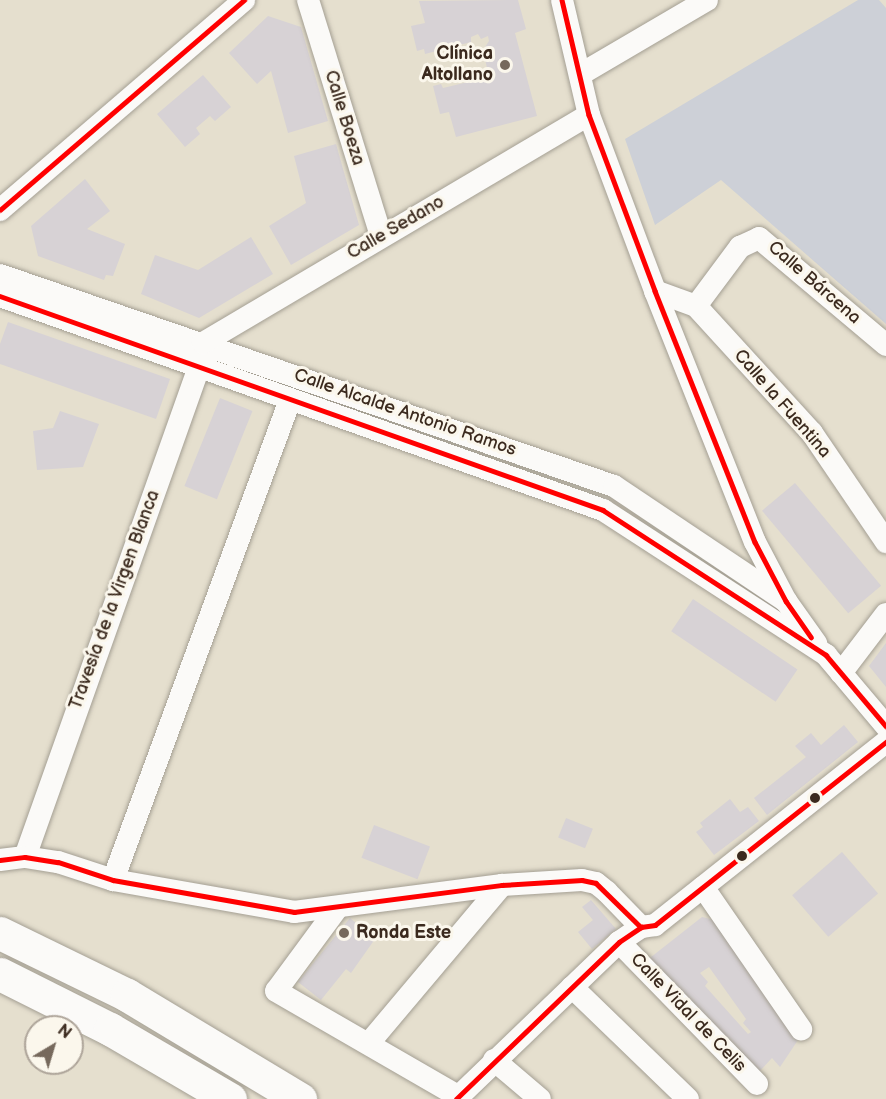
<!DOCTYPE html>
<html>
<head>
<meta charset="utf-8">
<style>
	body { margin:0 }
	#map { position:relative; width:886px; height:1099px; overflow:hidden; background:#e5dfce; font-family:"Balsamiq Sans",sans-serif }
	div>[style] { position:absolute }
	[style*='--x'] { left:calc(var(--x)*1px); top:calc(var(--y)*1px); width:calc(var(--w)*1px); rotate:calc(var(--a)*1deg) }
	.industrial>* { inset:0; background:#cdd0d7 }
	.building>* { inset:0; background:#d7d2d5; transform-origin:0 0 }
	.roads { filter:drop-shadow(0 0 2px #a49f93) drop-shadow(0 0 2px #a49f93) }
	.minor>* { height:22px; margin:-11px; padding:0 11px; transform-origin:11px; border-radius:11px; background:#fbfaf8 }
	.trunk>* { height:33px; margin:-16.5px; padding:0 16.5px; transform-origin:16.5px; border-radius:16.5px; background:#fbfaf8 }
	.bus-1>* { height:4.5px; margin:-2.25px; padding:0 2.25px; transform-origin:2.25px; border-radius:2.25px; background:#f00 }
	.dots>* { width:16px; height:16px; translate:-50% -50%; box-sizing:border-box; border:3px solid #fbf7ec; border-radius:50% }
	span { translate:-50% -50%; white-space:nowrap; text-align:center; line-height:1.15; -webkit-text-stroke:6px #fbf7ec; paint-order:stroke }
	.poi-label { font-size:18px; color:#3b2a1e; font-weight:700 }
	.right { translate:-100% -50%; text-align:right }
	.left { translate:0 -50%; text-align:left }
	.street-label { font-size:18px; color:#3b2a1e }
	.north { position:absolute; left:24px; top:1015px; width:60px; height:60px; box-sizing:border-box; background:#fbf7ec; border:2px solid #aea59a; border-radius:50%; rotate:38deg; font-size:16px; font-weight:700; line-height:24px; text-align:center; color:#3b2a1e }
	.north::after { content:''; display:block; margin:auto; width:21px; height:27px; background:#76695c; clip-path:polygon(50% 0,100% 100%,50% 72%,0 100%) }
</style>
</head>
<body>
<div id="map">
	<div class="industrial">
		<i style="clip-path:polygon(858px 0,879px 0,886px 8px,886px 324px,721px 180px,655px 225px,625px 139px)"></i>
	</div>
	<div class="building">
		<i style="clip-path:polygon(518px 0,526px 29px,515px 33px,537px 116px,456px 137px,449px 112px,440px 114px,433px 86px,441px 84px,443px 88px,489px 77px,483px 50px,489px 41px,488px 36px,481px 39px,478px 34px,471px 37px,471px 42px,425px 54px,424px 49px,417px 51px,411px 26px,425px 23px,419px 1px)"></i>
		<i style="clip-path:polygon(268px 16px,301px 27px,328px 121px,288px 133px,271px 71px,257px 84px,229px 53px)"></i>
		<i style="clip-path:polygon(203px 75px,231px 107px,215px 121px,210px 116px,196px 128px,200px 134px,185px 147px,157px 114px)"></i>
		<i style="clip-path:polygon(336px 144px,359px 225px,291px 265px,269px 226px,306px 203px,294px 156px)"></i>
		<i style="clip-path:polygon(85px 179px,110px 211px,87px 229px,125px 244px,113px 276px,106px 275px,104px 280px,38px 256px,31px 226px)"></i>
		<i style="clip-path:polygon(251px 237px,273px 274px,199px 318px,141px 294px,155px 255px,198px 270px)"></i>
		<i style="clip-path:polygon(8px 322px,170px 379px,156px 419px,0 364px,0 344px)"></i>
		<i style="left:220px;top:398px;width:35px;height:95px;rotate:22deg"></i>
		<i style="clip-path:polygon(60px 411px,99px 424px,83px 467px,37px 470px,33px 431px,53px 428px)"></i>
		<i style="left:795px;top:483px;width:134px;height:43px;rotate:50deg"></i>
		<i style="left:693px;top:599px;width:126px;height:39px;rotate:34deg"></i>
		<i style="clip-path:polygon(886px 643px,886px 687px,869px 666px)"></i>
		<i style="clip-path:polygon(844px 725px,858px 742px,767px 815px,754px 798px,806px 757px,795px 746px,811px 733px,821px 745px)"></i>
		<i style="clip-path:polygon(730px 799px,740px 812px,748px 807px,759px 821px,714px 855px,696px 832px,703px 827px,700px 823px)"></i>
		<i style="left:566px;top:818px;width:29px;height:21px;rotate:22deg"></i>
		<i style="left:374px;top:825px;width:60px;height:35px;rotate:21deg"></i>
		<i style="left:842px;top:852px;width:55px;height:66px;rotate:49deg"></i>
		<i style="clip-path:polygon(591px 900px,616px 929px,592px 949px,578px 932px,593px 920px,582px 907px)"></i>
		<i style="clip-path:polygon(evenodd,702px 917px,714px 920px,798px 1040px,780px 1067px,772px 1058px,759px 1072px,646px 961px,702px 917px,709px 967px,746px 1019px,743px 1023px,751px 1032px,748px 1034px,705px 986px,708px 982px,700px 973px,709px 967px)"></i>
		<i style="clip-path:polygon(350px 918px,375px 939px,351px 973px,346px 969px,321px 1000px,298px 982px)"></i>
	</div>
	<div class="roads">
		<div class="minor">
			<i style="--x:308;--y:0;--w:247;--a:72.8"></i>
			<i style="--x:562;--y:0;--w:118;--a:76.8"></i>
			<i style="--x:589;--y:115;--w:188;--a:69.4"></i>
			<i style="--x:655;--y:291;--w:270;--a:68.3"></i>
			<i style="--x:755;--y:542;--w:67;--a:62.3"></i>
			<i style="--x:786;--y:601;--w:52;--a:54.5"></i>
			<i style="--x:581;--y:74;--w:146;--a:-30.4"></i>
			<i style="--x:0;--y:210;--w:322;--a:-40.7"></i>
			<i style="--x:0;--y:275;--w:649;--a:18.97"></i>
			<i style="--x:614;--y:486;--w:207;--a:33.8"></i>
			<i style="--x:655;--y:291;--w:44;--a:20.1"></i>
			<i style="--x:696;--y:306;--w:172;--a:47.6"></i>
			<i style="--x:812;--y:433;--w:132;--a:55.8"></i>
			<i style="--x:0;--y:296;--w:640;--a:19.54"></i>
			<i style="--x:603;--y:510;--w:266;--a:33"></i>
			<i style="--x:826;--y:655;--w:93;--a:49.8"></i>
			<i style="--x:696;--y:306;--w:74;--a:-53.3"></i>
			<i style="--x:740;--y:247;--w:21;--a:-25"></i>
			<i style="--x:759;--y:238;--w:166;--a:40.1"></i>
			<i style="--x:841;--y:673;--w:74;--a:-52.7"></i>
			<i style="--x:25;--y:857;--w:520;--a:-70.45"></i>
			<i style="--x:199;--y:367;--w:24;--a:-81"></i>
			<i style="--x:203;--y:343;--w:448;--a:-30.6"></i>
			<i style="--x:0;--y:860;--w:25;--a:-7"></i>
			<i style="--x:25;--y:857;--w:33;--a:9"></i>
			<i style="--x:58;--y:862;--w:58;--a:18.1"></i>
			<i style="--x:113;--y:880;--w:184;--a:10"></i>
			<i style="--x:294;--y:912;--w:210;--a:-7.4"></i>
			<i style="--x:502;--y:885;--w:80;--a:-3.6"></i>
			<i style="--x:582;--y:880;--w:14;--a:12"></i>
			<i style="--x:596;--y:883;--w:14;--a:39"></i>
			<i style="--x:607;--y:892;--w:49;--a:45.8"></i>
			<i style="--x:113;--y:880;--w:512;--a:-69.76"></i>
			<i style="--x:703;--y:887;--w:173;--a:55.4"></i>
			<i style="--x:338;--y:907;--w:104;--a:126.4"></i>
			<i style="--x:276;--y:991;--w:210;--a:30"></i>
			<i style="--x:619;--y:942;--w:198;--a:45.8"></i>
			<i style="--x:572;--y:987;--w:161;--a:44"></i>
			<i style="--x:369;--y:1043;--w:207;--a:-49.9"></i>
			<i style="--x:494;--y:1060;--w:60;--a:40.3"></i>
			<i style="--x:456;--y:1099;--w:226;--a:-43.9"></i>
			<i style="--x:619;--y:942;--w:27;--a:-34"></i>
			<i style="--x:641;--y:927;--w:14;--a:-8"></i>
			<i style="--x:655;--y:925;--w:295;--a:-38.4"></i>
		</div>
		<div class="trunk">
			<i style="--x:0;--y:933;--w:141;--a:26"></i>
			<i style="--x:127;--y:995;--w:202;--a:31"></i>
			<i style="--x:0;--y:974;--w:123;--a:26.6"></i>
			<i style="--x:110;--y:1029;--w:139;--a:30.3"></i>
		</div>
	</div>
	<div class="bus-1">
		<i style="--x:562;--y:0;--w:118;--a:76.8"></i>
		<i style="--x:589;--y:115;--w:188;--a:69.4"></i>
		<i style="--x:655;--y:291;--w:270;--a:68.3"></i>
		<i style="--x:755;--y:542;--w:67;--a:62.3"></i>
		<i style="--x:786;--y:601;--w:44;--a:55.2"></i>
		<i style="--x:0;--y:210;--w:322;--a:-40.7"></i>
		<i style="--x:0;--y:296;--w:640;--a:19.54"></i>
		<i style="--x:603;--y:510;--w:266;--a:33"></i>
		<i style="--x:826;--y:655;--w:93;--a:49.8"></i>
		<i style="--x:0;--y:860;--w:25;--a:-7"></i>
		<i style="--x:25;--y:857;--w:33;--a:9"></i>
		<i style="--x:58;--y:862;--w:58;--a:18.1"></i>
		<i style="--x:113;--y:880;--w:184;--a:10"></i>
		<i style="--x:294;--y:912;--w:210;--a:-7.4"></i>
		<i style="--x:502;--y:885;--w:80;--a:-3.6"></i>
		<i style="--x:582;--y:880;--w:14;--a:12"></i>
		<i style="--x:596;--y:883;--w:63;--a:44.4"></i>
		<i style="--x:456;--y:1099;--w:226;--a:-43.9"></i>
		<i style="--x:619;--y:942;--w:27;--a:-34"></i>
		<i style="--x:641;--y:927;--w:14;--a:-8"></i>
		<i style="--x:655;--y:925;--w:295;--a:-38.4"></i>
	</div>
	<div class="dots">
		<i style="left:505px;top:65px;background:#76695c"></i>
		<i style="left:815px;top:798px;background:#3b2a1e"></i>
		<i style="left:742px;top:856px;background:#3b2a1e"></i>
		<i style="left:344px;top:933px;background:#76695c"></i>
	</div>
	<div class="poi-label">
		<span class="right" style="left:493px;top:65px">Clínica<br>Altollano</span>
		<span class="left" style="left:356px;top:933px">Ronda Este</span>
	</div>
	<div class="street-label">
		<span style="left:344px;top:118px;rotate:73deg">Calle Boeza</span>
		<span style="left:396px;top:228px;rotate:-30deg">Calle Sedano</span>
		<span style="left:814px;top:283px;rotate:41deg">Calle Bárcena</span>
		<span style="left:782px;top:404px;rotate:49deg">Calle la Fuentina</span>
		<span style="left:405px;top:413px;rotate:19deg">Calle Alcalde Antonio Ramos</span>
		<span style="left:115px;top:600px;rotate:-70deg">Travesía de la Virgen Blanca</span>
		<span style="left:688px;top:1013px;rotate:46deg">Calle Vidal de Celis</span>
	</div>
	<div class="north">N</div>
</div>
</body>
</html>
